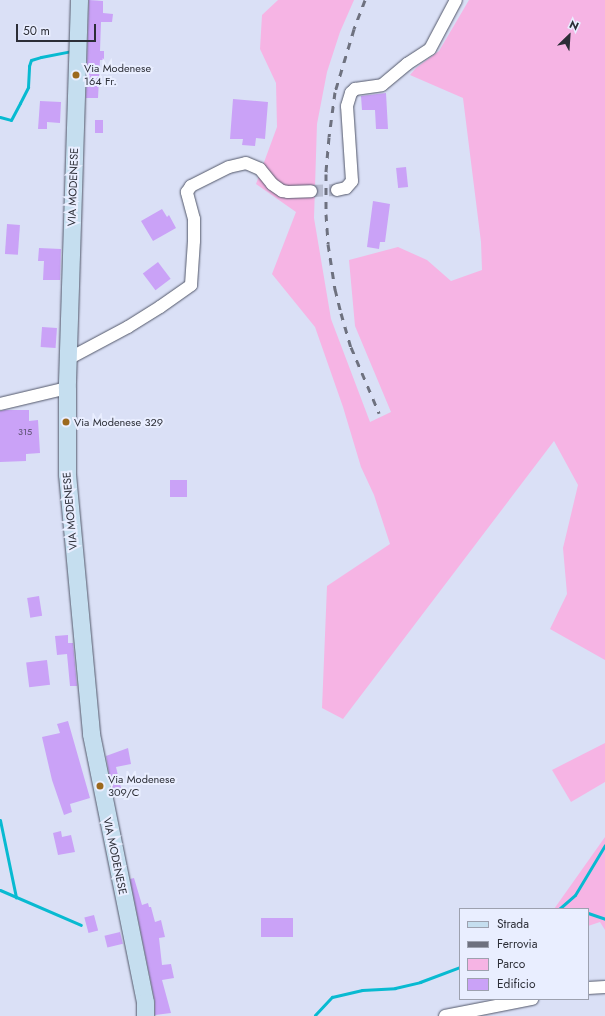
<!DOCTYPE html>
<html>
<head>
<meta charset="utf-8">
<style>
	body { margin:0 }
	#map { position:relative; width:605px; height:1016px; overflow:hidden; background:#dae0f6; font-family:Jost,sans-serif }
	div>[style] { position:absolute }
	[style*='--x'] { left:calc(var(--x)*1px); top:calc(var(--y)*1px); width:calc(var(--w)*1px); rotate:calc(var(--a)*1deg) }
	.green>* { inset:0; background:#f6b4e4 }
	.stream>* { height:3px; margin:-1.5px; padding:0 1.5px; transform-origin:1.5px; border-radius:1.5px; background:#08bad1 }
	.building>* { inset:0; background:#caa2f7; transform-origin:0 0 }
	.street-tunnel>* { height:12px; margin-top:-6px; transform-origin:0; background:repeating-linear-gradient(90deg,#b7bcd0 0 12px,transparent 0 18px) }
	.roads { filter:drop-shadow(0 0 1px #525769) drop-shadow(0 0 1px #525769) }
	.street>* { height:12px; margin:-6px; padding:0 6px; transform-origin:6px; border-radius:6px; background:#fff }
	.secondary>* { height:17px; margin:-8.5px; padding:0 8.5px; transform-origin:8.5px; border-radius:8.5px; background:#c5deef }
	.rail>* { height:3px; margin-top:-1.5px; transform-origin:0; background:repeating-linear-gradient(90deg,#6e717f 0 7px,transparent 0 14px) }
	.dots>* { width:11px; height:11px; translate:-50% -50%; box-sizing:border-box; border:2px solid #e9eeff; border-radius:50% }
	span { translate:-50% -50%; white-space:nowrap; text-align:center; line-height:1.15; -webkit-text-stroke:4px #e9eeff; paint-order:stroke }
	.number-label { font-size:9px; color:#544b67 }
	.number-label span { -webkit-text-stroke-width:0 }
	.poi-label { font-size:11px; color:#2c2e37 }
	.left { translate:0 -50%; text-align:left }
	.street-label { font-size:11px; color:#2c2e37 }
	.legend { position:absolute; left:459px; top:908px; width:130px; height:92px; box-sizing:border-box; background:#e9eeff; border:1px solid #9da1af; margin:0; padding:5px 7px; list-style:none; font-size:12px; color:#2c2e37 }
	.legend li { display:flex; align-items:center; gap:8px; height:20px }
	.legend b { width:20px; border:1px solid #9da1af }
	.north { position:absolute; left:549px; top:16px; width:40px; height:40px; -webkit-text-stroke:3px #e9eeff; paint-order:stroke; rotate:25deg; font-size:11px; font-weight:700; line-height:16px; text-align:center; color:#2c2e37 }
	.north::after { content:''; display:block; margin:auto; width:14px; height:18px; background:#2c2e37; clip-path:polygon(50% 0,100% 100%,50% 72%,0 100%) }
	.scale { position:absolute; left:16px; top:24px; width:80px; height:18px; box-sizing:border-box; border:2px solid #2c2e37; border-top:0; padding-left:5px; font-size:12px; line-height:14px; white-space:nowrap; color:#2c2e37; -webkit-text-stroke:3px #e9eeff; paint-order:stroke }
</style>
</head>
<body>
<div id="map">
	<div class="green">
		<i style="clip-path:polygon(278px 0,354px 0,340px 32px,327px 72px,317px 124px,314px 218px,331px 319px,370px 422px,391px 412px,355px 326px,349px 260px,398px 247px,427px 260px,451px 281px,482px 270px,481px 242px,463px 98px,410px 75px,416px 68px,439px 51px,469px 0,605px 0,605px 660px,550px 629px,567px 594px,563px 548px,578px 485px,554px 441px,343px 719px,322px 708px,327px 586px,390px 544px,374px 495px,361px 467px,343px 407px,315px 327px,272px 274px,296px 212px,256px 184px,277px 127px,276px 83px,260px 49px,262px 15px)"></i>
		<i style="clip-path:polygon(605px 743px,605px 782px,571px 802px,552px 770px)"></i>
		<i style="clip-path:polygon(605px 837px,605px 930px,600px 922px,588px 926px,588px 909px,554px 909px)"></i>
	</div>
	<div class="stream">
		<i style="--x:0;--y:117;--w:11;--a:15"></i>
		<i style="--x:11;--y:120;--w:19;--a:-62"></i>
		<i style="--x:20;--y:103;--w:18;--a:-63"></i>
		<i style="--x:28;--y:87;--w:21;--a:-87"></i>
		<i style="--x:29;--y:66;--w:6;--a:-72"></i>
		<i style="--x:31;--y:60;--w:10;--a:-17"></i>
		<i style="--x:41;--y:57;--w:32;--a:-11"></i>
		<i style="--x:0;--y:820;--w:79;--a:78.3"></i>
		<i style="--x:0;--y:890;--w:88;--a:23.4"></i>
		<i style="--x:559;--y:909;--w:21;--a:-41"></i>
		<i style="--x:575;--y:895;--w:58;--a:-59"></i>
		<i style="--x:588;--y:913;--w:18;--a:19"></i>
		<i style="--x:315;--y:1015;--w:25;--a:-47"></i>
		<i style="--x:332;--y:997;--w:31;--a:-13"></i>
		<i style="--x:362;--y:990;--w:33;--a:-3"></i>
		<i style="--x:395;--y:988;--w:26;--a:-13"></i>
		<i style="--x:420;--y:982;--w:43;--a:-20.6"></i>
	</div>
	<div class="building">
		<i style="clip-path:polygon(89px 0,103px 1px,103px 13px,113px 14px,112px 22px,101px 22px,100px 51px,104px 51px,104px 60px,100px 60px,98px 98px,86px 98px)"></i>
		<i style="clip-path:polygon(386px 93px,388px 129px,376px 129px,375px 110px,362px 110px,361px 96px)"></i>
		<i style="clip-path:polygon(233px 99px,268px 102px,265px 139px,256px 138px,255px 146px,242px 145px,243px 139px,230px 139px)"></i>
		<i style="clip-path:polygon(40px 101px,61px 102px,60px 123px,47px 122px,47px 129px,38px 129px)"></i>
		<i style="left:95px;top:120px;width:8px;height:13px"></i>
		<i style="left:406px;top:167px;width:20px;height:10px;rotate:84deg"></i>
		<i style="clip-path:polygon(373px 201px,390px 204px,385px 242px,380px 242px,379px 249px,367px 247px)"></i>
		<i style="clip-path:polygon(162px 209px,167px 217px,169px 215px,176px 228px,153px 241px,141px 221px)"></i>
		<i style="left:7px;top:224px;width:13px;height:30px;rotate:4deg"></i>
		<i style="clip-path:polygon(39px 248px,61px 249px,60px 280px,43px 280px,44px 261px,38px 261px)"></i>
		<i style="left:158px;top:262px;width:21px;height:19px;rotate:53deg"></i>
		<i style="left:42px;top:327px;width:15px;height:20px;rotate:4deg"></i>
		<i style="clip-path:polygon(5px 410px,29px 410px,29px 421px,38px 420px,40px 453px,26px 454px,26px 461px,0 462px,0 411px)"></i>
		<i style="left:170px;top:480px;width:17px;height:17px"></i>
		<i style="left:39px;top:596px;width:20px;height:12px;rotate:81deg"></i>
		<i style="clip-path:polygon(68px 635px,68px 643px,73px 643px,77px 686px,70px 686px,67px 654px,57px 655px,55px 636px)"></i>
		<i style="left:47px;top:660px;width:25px;height:21px;rotate:83deg"></i>
		<i style="clip-path:polygon(68px 721px,90px 798px,70px 804px,72px 812px,64px 815px,52px 780px,42px 737px,60px 733px,57px 724px)"></i>
		<i style="clip-path:polygon(128px 748px,131px 764px,116px 767px,121px 788px,112px 790px,106px 756px)"></i>
		<i style="clip-path:polygon(61px 831px,62px 837px,71px 835px,75px 852px,58px 855px,53px 833px)"></i>
		<i style="clip-path:polygon(134px 878px,142px 905px,148px 903px,149px 907px,151px 907px,155px 922px,161px 920px,165px 937px,159px 938px,162px 965px,171px 964px,174px 978px,162px 980px,171px 1013px,155px 1015px,155px 1002px,130px 879px)"></i>
		<i style="left:94px;top:915px;width:16px;height:10px;rotate:75deg"></i>
		<i style="left:293px;top:918px;width:19px;height:32px;rotate:90deg"></i>
		<i style="left:120px;top:932px;width:12px;height:16px;rotate:76deg"></i>
	</div>
	<div class="street-tunnel">
		<i style="--x:311;--y:191;--w:26;--a:-2"></i>
	</div>
	<div class="roads">
		<div class="street">
			<i style="--x:337;--y:190;--w:9;--a:-13"></i>
			<i style="--x:346;--y:188;--w:9;--a:-49"></i>
			<i style="--x:352;--y:181;--w:75;--a:-93.8"></i>
			<i style="--x:347;--y:106;--w:14;--a:-73"></i>
			<i style="--x:351;--y:93;--w:6;--a:-45"></i>
			<i style="--x:355;--y:89;--w:27;--a:-8"></i>
			<i style="--x:382;--y:85;--w:33;--a:-40"></i>
			<i style="--x:407;--y:64;--w:27;--a:-33"></i>
			<i style="--x:430;--y:49;--w:55;--a:-62"></i>
			<i style="--x:68;--y:359;--w:68;--a:-28.1"></i>
			<i style="--x:128;--y:327;--w:38;--a:-32"></i>
			<i style="--x:160;--y:307;--w:38;--a:-35"></i>
			<i style="--x:191;--y:285;--w:44;--a:-86.1"></i>
			<i style="--x:194;--y:241;--w:22;--a:-90"></i>
			<i style="--x:194;--y:219;--w:28;--a:-105"></i>
			<i style="--x:187;--y:192;--w:7;--a:-56"></i>
			<i style="--x:191;--y:186;--w:42;--a:-26.6"></i>
			<i style="--x:229;--y:167;--w:17;--a:-13"></i>
			<i style="--x:246;--y:163;--w:15;--a:23"></i>
			<i style="--x:260;--y:169;--w:19;--a:51"></i>
			<i style="--x:272;--y:184;--w:12;--a:35"></i>
			<i style="--x:282;--y:191;--w:6;--a:9"></i>
			<i style="--x:288;--y:192;--w:23;--a:-2"></i>
			<i style="--x:0;--y:404;--w:69;--a:-13.4"></i>
			<i style="--x:588;--y:988;--w:17;--a:-3"></i>
			<i style="--x:445;--y:1016;--w:89;--a:-11.1"></i>
		</div>
		<div class="secondary">
			<i style="--x:79;--y:0;--w:388;--a:91.8"></i>
			<i style="--x:67;--y:388;--w:86;--a:90"></i>
			<i style="--x:67;--y:474;--w:261;--a:84.7"></i>
			<i style="--x:91;--y:734;--w:273;--a:78.6"></i>
			<i style="--x:145;--y:1002;--w:14;--a:90"></i>
		</div>
	</div>
	<div class="rail">
		<i style="--x:365;--y:0;--w:31;--a:111"></i>
		<i style="--x:354;--y:29;--w:66;--a:106.8"></i>
		<i style="--x:335;--y:92;--w:45;--a:97.6"></i>
		<i style="--x:329;--y:137;--w:37;--a:95"></i>
		<i style="--x:326;--y:174;--w:40;--a:90"></i>
		<i style="--x:326;--y:214;--w:30;--a:86"></i>
		<i style="--x:328;--y:244;--w:46;--a:81.2"></i>
		<i style="--x:335;--y:289;--w:25;--a:76"></i>
		<i style="--x:341;--y:313;--w:35;--a:74"></i>
		<i style="--x:351;--y:347;--w:72;--a:67"></i>
	</div>
	<div class="dots">
		<i style="left:76px;top:75px;background:#9c691e"></i>
		<i style="left:66px;top:422px;background:#9c691e"></i>
		<i style="left:100px;top:786px;background:#9c691e"></i>
	</div>
	<div class="number-label">
		<span style="left:25px;top:432px">315</span>
	</div>
	<div class="poi-label">
		<span class="left" style="left:84px;top:75px">Via Modenese<br>164 Fr.</span>
		<span class="left" style="left:74px;top:422px">Via Modenese 329</span>
		<span class="left" style="left:108px;top:786px">Via Modenese<br>309/C</span>
	</div>
	<div class="street-label">
		<span style="left:73px;top:187px;rotate:-88deg">VIA MODENESE</span>
		<span style="left:70px;top:511px;rotate:-95deg">VIA MODENESE</span>
		<span style="left:115px;top:856px;rotate:78deg">VIA MODENESE</span>
	</div>
	<ul class="legend">
	<li><b style="height:5px;background:#c5deef"></b>Strada</li>
	<li><b style="height:5px;background:#6e717f"></b>Ferrovia</li>
	<li><b style="height:11px;background:#f6b4e4"></b>Parco</li>
	<li><b style="height:11px;background:#caa2f7"></b>Edificio</li>
	</ul>
	<div class="north">N</div>
	<div class="scale">50 m</div>
</div>
</body>
</html>
